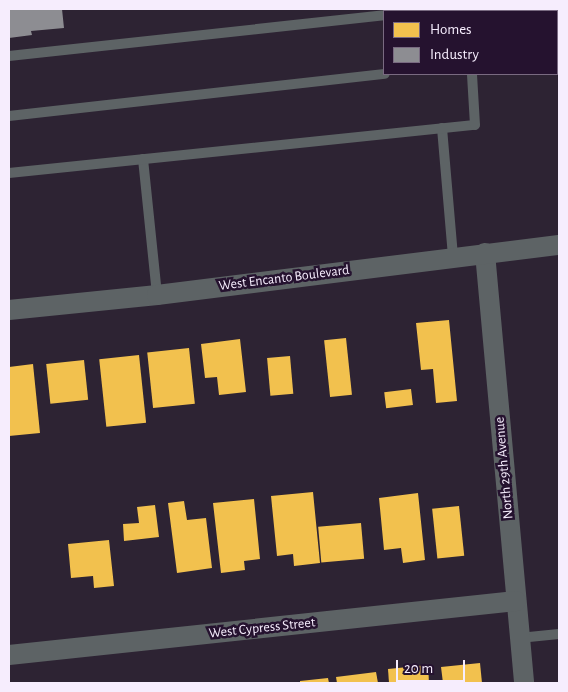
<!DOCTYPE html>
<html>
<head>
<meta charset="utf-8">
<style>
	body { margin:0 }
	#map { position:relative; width:568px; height:692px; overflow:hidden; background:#2d2333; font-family:"Alegreya Sans",sans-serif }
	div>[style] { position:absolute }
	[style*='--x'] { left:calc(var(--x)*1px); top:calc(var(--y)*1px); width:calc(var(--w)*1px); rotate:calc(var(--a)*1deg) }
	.homes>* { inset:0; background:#f2c14e; transform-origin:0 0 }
	.industry>* { inset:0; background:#8d8d92 }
	.lane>* { height:10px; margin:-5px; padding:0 5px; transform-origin:5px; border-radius:5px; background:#5d6365 }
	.street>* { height:20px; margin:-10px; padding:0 10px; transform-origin:10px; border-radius:10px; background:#5d6365 }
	span { translate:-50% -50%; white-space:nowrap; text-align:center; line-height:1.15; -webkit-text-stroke:5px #25122f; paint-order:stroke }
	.street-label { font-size:14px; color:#f6edfd }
	.frame { position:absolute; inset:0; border:10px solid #f6edfd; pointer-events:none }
	.legend { position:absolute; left:383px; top:10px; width:175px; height:65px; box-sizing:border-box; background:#25122f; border:1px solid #796a81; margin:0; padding:6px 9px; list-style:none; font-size:15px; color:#f6edfd }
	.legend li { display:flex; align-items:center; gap:10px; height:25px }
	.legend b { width:25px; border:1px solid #796a81 }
	.scale { position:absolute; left:396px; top:660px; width:69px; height:22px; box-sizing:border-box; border:2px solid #f6edfd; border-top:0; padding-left:6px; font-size:15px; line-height:18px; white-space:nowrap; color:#f6edfd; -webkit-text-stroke:4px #25122f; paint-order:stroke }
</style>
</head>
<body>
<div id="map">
	<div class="homes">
		<i style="clip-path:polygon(449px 320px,457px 401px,436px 403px,433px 369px,421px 370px,416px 323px)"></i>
		<i style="left:346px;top:338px;width:57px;height:22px;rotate:84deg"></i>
		<i style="clip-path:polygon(240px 339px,246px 392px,219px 395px,217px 377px,205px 378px,201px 344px)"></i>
		<i style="left:189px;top:348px;width:56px;height:42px;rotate:84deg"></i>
		<i style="left:139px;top:355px;width:68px;height:40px;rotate:84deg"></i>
		<i style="left:290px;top:356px;width:38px;height:23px;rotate:85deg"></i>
		<i style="left:84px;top:360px;width:40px;height:38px;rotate:84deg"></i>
		<i style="clip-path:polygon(33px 364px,40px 433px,9px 436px,9px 367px)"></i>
		<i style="left:411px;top:389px;width:16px;height:27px;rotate:83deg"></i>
		<i style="clip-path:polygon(313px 492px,320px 563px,294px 566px,293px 554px,277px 556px,271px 496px)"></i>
		<i style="clip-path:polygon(418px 493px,425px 560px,403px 563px,401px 548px,384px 550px,379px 498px)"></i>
		<i style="clip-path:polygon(254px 499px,260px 559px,244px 561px,245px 570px,221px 573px,213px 503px)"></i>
		<i style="clip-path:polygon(184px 501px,187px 520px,206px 518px,212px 568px,177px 573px,168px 503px)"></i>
		<i style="clip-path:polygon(155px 505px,159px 537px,124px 541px,123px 524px,139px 523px,137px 507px)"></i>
		<i style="left:459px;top:506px;width:50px;height:27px;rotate:84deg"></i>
		<i style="left:361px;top:523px;width:36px;height:43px;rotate:85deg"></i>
		<i style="clip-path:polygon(109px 540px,114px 586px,94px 588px,93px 576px,71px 578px,68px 544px)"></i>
		<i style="clip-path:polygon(480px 663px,482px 683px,443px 683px,441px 667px)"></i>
		<i style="clip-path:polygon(428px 665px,429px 683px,389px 683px,388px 669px)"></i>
		<i style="clip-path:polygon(376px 672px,378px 683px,337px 683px,336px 677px)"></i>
		<i style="clip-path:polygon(328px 678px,329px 683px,300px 683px,300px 681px)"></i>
	</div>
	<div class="industry">
		<i style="clip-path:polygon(9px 9px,62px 9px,64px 28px,31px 31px,32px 35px,9px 38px)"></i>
	</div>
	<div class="lane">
		<i style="--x:465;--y:9;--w:2;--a:90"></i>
		<i style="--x:416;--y:11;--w:23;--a:-5"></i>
		<i style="--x:9;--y:56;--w:377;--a:-6.2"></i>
		<i style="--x:9;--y:116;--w:378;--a:-6.4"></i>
		<i style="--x:442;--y:128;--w:129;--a:85.1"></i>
		<i style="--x:143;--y:159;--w:137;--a:84.1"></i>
		<i style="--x:9;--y:173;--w:468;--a:-5.9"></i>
		<i style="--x:475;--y:125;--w:51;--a:-93.4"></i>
		<i style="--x:519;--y:638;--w:40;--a:-5.7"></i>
	</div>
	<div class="street">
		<i style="--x:485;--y:253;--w:432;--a:84.8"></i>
		<i style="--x:9;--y:310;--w:149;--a:-5.8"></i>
		<i style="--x:157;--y:295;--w:405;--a:-7.1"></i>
		<i style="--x:9;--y:655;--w:510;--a:-6.08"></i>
	</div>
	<div class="street-label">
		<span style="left:284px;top:278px;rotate:-7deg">West Encanto Boulevard</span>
		<span style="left:504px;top:468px;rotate:-95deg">North 29th Avenue</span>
		<span style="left:262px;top:628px;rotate:-6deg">West Cypress Street</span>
	</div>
	<div class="frame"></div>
	<ul class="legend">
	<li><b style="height:14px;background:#f2c14e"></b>Homes</li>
	<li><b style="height:14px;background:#8d8d92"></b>Industry</li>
	</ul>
	<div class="scale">20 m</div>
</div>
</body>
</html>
